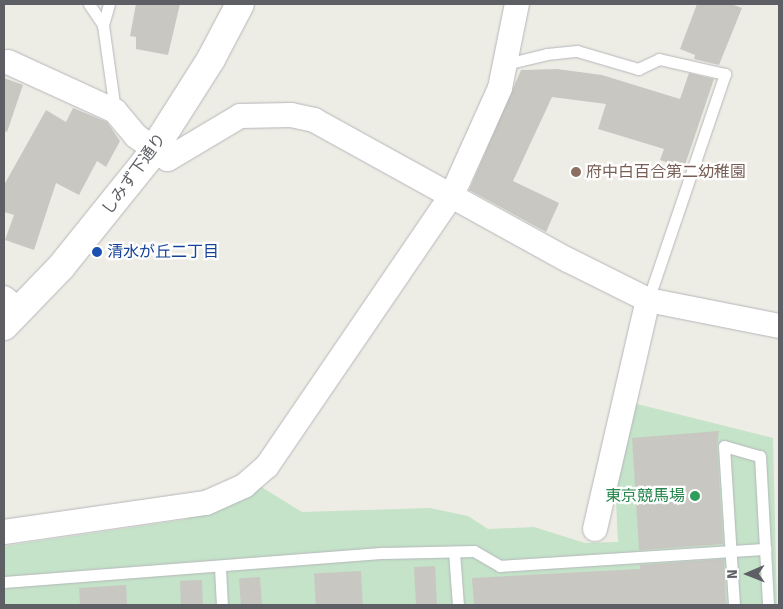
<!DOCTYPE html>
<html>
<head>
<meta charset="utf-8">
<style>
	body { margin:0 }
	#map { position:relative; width:783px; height:609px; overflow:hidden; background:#eeede5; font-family:"Fira Sans","Noto Sans JP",sans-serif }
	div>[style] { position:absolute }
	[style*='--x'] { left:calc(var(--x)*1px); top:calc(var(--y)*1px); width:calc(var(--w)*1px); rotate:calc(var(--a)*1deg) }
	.green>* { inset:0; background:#c4e3c8 }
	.building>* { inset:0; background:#c9c7c2; transform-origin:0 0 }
	.roads { filter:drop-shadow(0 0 1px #b5b6bb) drop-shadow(0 0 1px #b5b6bb) }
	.lane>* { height:11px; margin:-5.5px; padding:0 5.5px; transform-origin:5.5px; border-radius:5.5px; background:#fff }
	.street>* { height:24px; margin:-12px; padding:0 12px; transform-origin:12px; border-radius:12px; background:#fff }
	.secondary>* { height:28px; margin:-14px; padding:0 14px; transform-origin:14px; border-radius:14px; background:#fff }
	.dots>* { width:14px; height:14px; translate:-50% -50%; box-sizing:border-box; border:2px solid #fff; border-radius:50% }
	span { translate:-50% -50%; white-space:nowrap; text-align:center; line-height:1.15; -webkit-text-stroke:4.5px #fff; paint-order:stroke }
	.education-label { font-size:16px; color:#785e54 }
	.left { translate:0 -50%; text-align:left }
	.street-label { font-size:16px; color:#5d5f64 }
	.transit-label { font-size:16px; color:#164399 }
	.leisure-label { font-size:16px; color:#27864d }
	.right { translate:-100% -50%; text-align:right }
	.frame { position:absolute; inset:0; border:5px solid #5d5f64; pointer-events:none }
	.north { position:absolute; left:723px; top:549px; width:50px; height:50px; -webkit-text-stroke:4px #fff; paint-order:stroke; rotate:269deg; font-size:14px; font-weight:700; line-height:20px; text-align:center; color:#5d5f64 }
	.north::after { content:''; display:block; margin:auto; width:18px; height:22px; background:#5d5f64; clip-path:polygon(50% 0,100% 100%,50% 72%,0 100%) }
</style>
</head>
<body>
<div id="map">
	<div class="green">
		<i style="clip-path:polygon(633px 403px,773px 438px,777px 605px,4px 605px,4px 546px,182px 520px,227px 506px,258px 485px,302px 512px,430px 508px,468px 516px,488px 529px,534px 527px,585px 543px,618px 542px,615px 481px)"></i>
	</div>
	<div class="building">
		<i style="clip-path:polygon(136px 4px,180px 4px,168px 55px,136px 49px,136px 37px,130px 36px)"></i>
		<i style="clip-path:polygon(697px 4px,731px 4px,742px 8px,719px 65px,694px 59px,695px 55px,680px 49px)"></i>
		<i style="clip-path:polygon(557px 69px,602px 75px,680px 99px,689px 73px,714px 79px,684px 168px,660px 160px,664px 149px,598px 129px,606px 104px,552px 97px,513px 181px,559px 203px,546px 232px,469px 190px,521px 70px)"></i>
		<i style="clip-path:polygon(4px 78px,23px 85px,7px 132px,4px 131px)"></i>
		<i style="clip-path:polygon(73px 108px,107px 122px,120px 141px,106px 167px,97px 161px,79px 195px,56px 183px,34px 250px,5px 240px,14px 215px,4px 212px,4px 185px,46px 110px,66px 122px)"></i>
		<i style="clip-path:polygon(719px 431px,717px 446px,723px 544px,639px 550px,632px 438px)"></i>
		<i style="clip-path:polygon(724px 559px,726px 605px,474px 605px,472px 578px,640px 569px,640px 565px)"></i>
		<i style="left:435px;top:566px;width:39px;height:21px;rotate:87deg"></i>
		<i style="left:361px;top:571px;width:34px;height:47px;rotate:87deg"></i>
		<i style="left:260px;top:577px;width:28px;height:21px;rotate:86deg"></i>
		<i style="left:202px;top:580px;width:25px;height:22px;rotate:88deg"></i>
		<i style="clip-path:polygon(126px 585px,127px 605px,80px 605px,79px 588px)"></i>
	</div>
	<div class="roads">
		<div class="lane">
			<i style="--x:89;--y:4;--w:25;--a:56"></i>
			<i style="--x:109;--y:4;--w:22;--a:106"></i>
			<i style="--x:103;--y:25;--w:86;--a:82"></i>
			<i style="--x:506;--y:64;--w:42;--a:-13.7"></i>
			<i style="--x:547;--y:54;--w:30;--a:-6"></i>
			<i style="--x:577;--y:51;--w:64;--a:16.4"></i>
			<i style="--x:638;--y:69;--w:23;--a:-25"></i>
			<i style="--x:659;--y:59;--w:68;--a:12.8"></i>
			<i style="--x:725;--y:74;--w:239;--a:108.8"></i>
			<i style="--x:454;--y:552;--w:53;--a:85.7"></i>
			<i style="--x:220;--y:568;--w:37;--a:87"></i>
			<i style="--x:4;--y:582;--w:381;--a:-4.4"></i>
			<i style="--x:384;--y:553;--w:90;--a:-1.3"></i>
			<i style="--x:474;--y:551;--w:30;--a:30"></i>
			<i style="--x:500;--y:566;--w:266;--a:-3.7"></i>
			<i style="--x:734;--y:605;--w:159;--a:-93.6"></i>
			<i style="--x:724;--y:446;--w:37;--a:16"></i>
			<i style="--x:760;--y:456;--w:149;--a:86.9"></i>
		</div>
		<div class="street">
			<i style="--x:8;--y:62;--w:118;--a:24.6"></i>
			<i style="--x:115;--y:111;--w:33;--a:50"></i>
			<i style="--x:136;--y:136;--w:39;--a:36"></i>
			<i style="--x:168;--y:159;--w:84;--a:-30.8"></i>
			<i style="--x:240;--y:116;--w:51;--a:-1.1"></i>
			<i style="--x:291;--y:115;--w:24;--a:12"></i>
			<i style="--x:314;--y:120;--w:290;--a:28.9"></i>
			<i style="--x:568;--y:260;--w:89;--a:26.6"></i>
			<i style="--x:648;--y:300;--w:134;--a:11.2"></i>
			<i style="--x:4;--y:298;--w:19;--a:39"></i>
			<i style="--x:595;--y:529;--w:235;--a:-77"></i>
			<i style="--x:4;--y:532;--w:204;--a:-8.2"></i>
			<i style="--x:206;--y:503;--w:42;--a:-24.1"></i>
			<i style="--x:244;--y:486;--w:30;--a:-41"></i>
			<i style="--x:267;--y:466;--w:328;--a:-55.7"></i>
			<i style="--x:452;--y:195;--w:117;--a:-65.8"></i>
			<i style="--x:500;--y:88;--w:86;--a:-78.6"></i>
		</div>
		<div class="secondary">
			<i style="--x:4;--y:326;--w:82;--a:-46"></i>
			<i style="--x:61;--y:267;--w:137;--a:-51.2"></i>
			<i style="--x:147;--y:160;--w:120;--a:-57.6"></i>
			<i style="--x:211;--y:59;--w:62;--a:-62.2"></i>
		</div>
	</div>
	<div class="dots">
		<i style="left:576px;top:172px;background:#8d6e63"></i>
		<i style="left:97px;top:252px;background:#1a4fb4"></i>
		<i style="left:695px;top:496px;background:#2e9e5b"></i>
	</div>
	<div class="education-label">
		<span class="left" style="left:586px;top:172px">府中白百合第二幼稚園</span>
	</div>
	<div class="street-label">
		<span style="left:134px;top:174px;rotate:-54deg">しみず下通り</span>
	</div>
	<div class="transit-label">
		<span class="left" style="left:107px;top:252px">清水が丘二丁目</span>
	</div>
	<div class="leisure-label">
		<span class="right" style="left:685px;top:496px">東京競馬場</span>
	</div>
	<div class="frame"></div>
	<div class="north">N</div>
</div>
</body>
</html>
